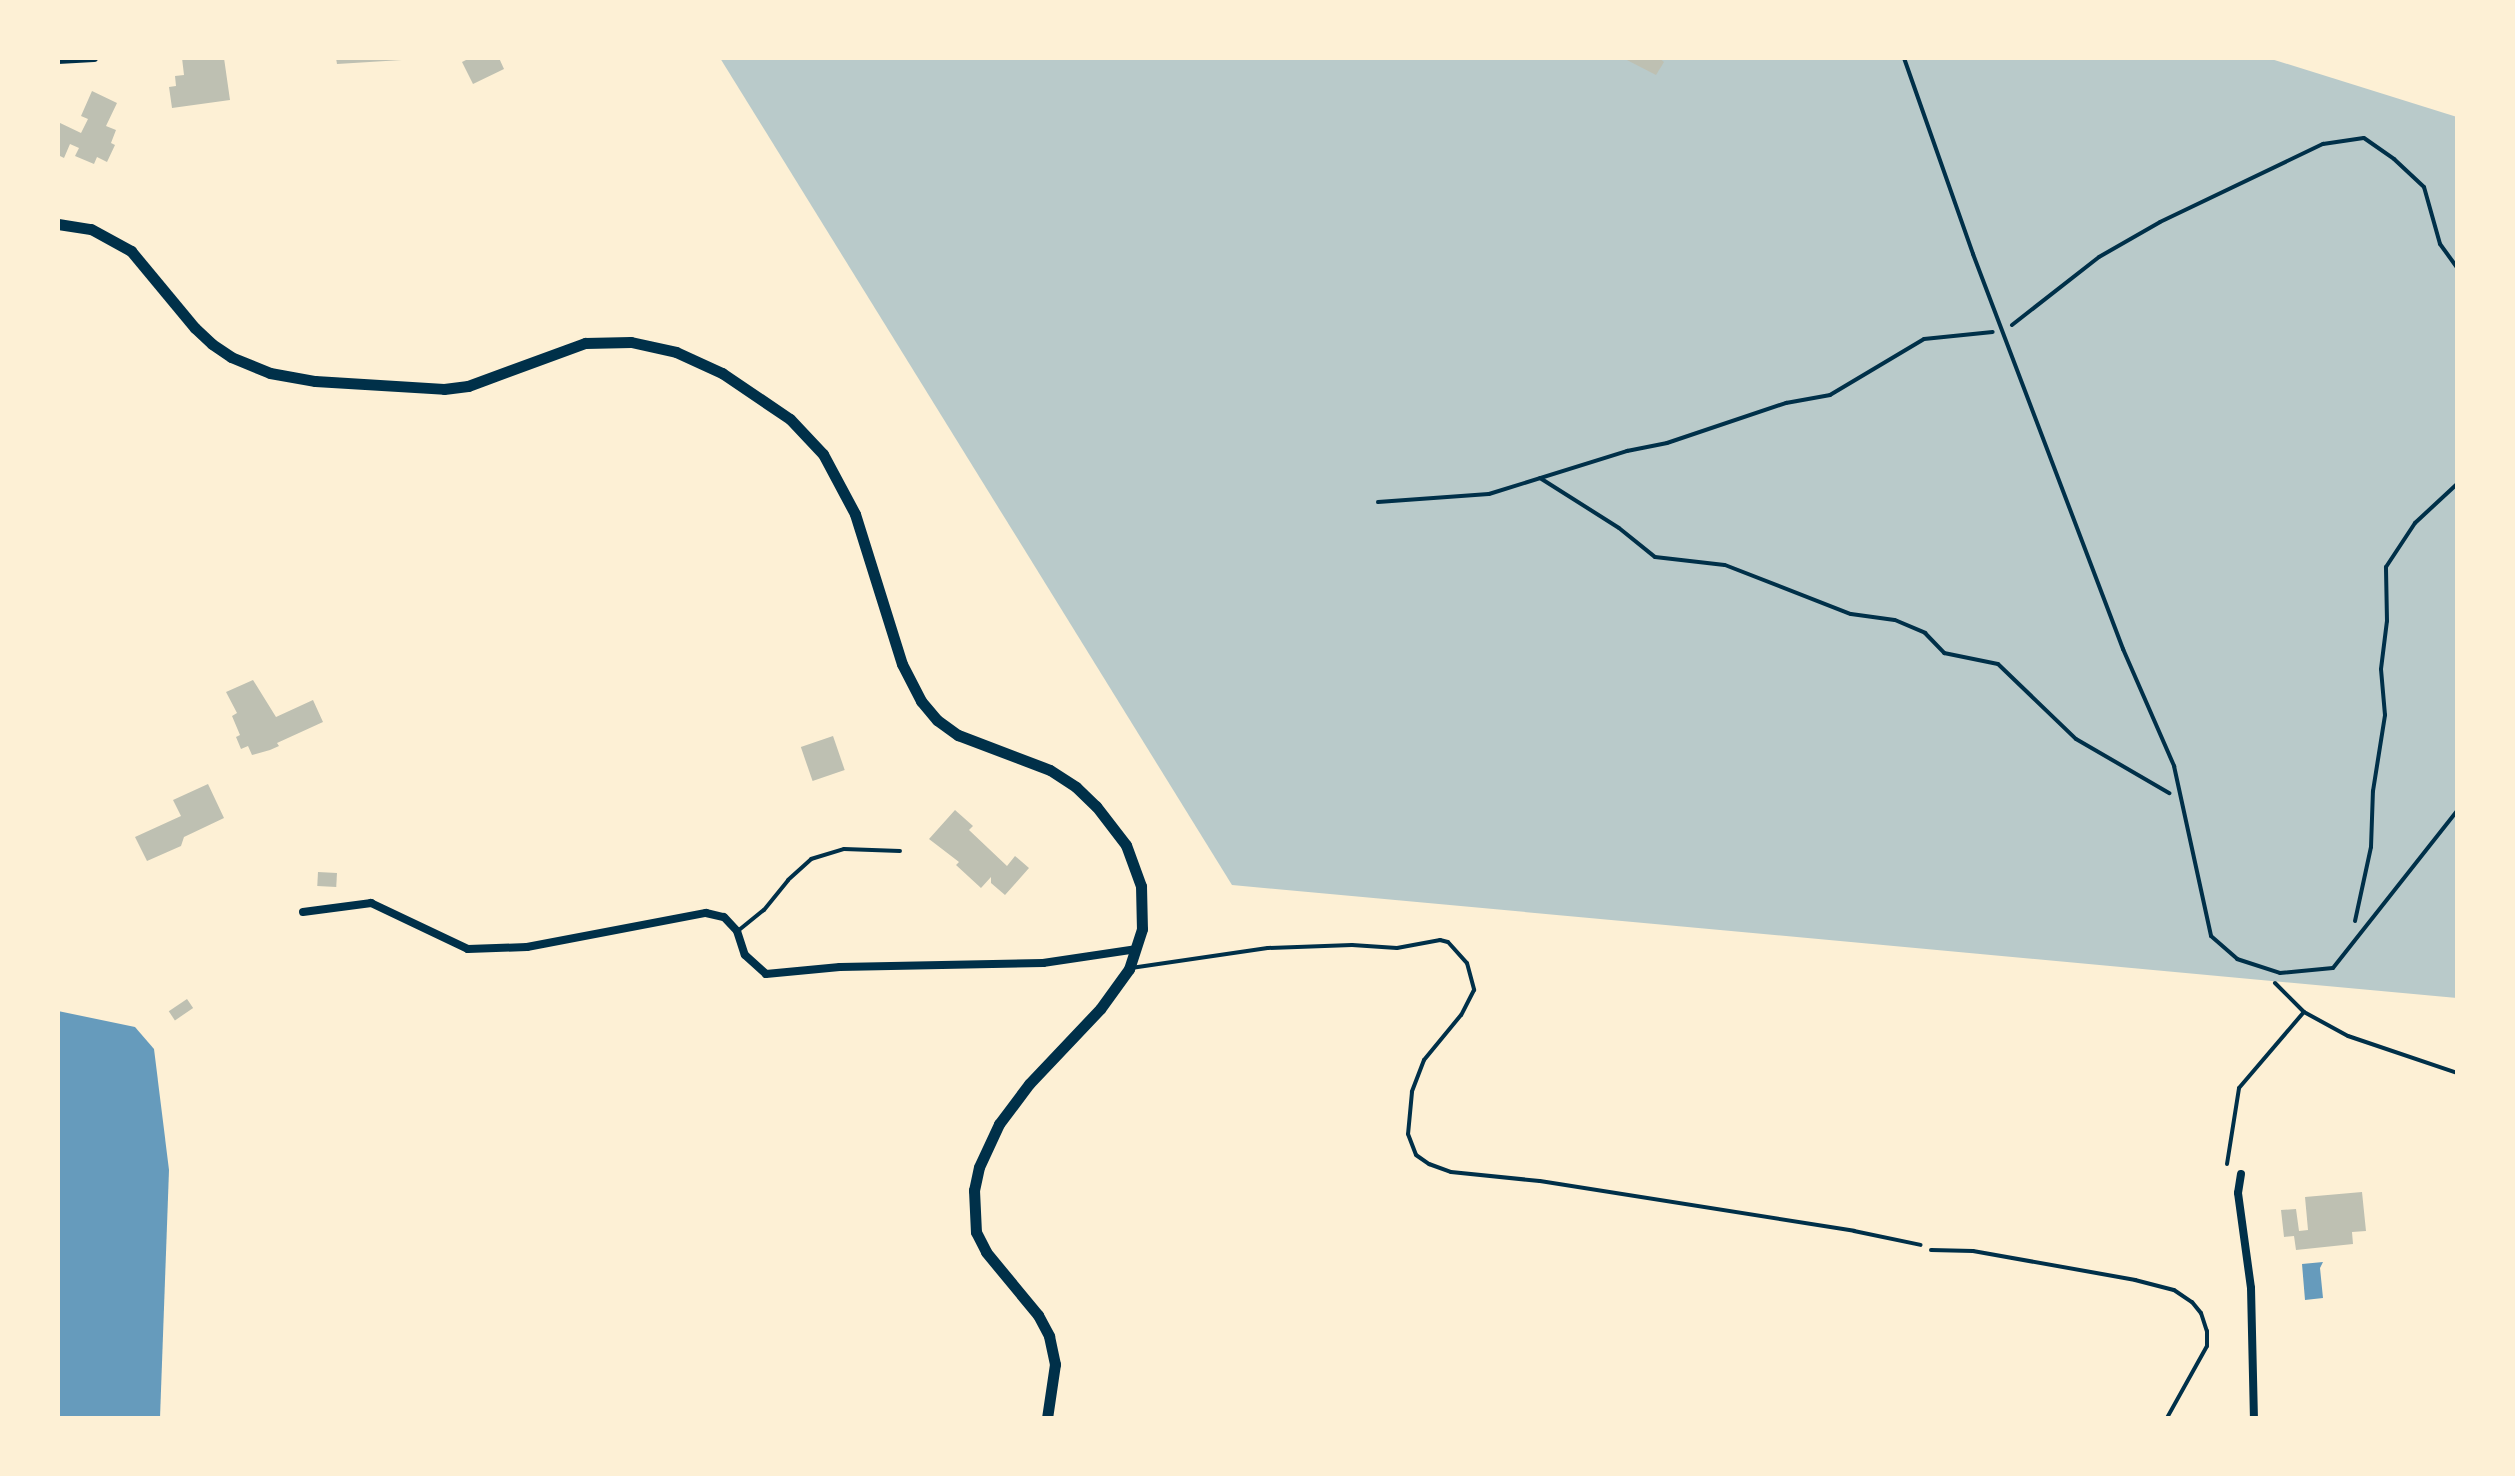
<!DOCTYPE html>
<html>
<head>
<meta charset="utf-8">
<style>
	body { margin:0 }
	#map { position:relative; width:2515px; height:1476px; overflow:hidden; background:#fdf0d5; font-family:Signika,sans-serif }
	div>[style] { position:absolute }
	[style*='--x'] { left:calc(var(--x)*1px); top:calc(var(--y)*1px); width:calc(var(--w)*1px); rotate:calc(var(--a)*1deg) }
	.green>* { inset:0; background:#b9caca }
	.water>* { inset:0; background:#669bbc }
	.building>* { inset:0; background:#bec0b2; transform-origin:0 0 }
	.path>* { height:4px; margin:-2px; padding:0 2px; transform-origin:2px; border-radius:2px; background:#003049 }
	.service>* { height:4px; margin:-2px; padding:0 2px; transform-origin:2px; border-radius:2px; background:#003049 }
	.minor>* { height:8px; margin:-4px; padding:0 4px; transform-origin:4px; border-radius:4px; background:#003049 }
	.tertiary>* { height:11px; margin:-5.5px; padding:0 5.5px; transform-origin:5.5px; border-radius:5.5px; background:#003049 }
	span { translate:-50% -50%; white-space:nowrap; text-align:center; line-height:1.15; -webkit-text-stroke:8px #fdf0d5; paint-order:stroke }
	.frame { position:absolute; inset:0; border:60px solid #fdf0d5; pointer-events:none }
</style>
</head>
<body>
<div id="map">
	<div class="green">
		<i style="clip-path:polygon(720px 58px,2268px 58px,2457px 117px,2457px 998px,1232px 885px)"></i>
	</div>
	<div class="water">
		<i style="clip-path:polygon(58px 1011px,135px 1027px,154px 1049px,169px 1170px,160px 1418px,58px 1418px)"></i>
		<i style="clip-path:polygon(2323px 1262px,2320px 1268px,2323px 1298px,2305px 1300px,2302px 1264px)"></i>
	</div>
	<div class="building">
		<i style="clip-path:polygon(182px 58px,224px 58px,230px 100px,172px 108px,169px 87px,176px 86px,175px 76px,184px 75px)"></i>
		<i style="clip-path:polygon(336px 58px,402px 58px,402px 60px,337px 64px)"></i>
		<i style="clip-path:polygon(470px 58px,499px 58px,504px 69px,473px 84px,462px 62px)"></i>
		<i style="clip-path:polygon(1623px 58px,1659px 58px,1664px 62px,1656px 75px)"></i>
		<i style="clip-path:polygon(92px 91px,117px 103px,106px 126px,116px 130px,111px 143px,115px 145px,107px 162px,97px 157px,94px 164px,75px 156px,79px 148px,70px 144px,64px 158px,58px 155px,58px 122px,81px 133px,88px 119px,81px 116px)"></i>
		<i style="clip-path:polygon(253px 680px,276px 717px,313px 700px,323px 722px,277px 743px,279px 746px,270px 750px,252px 755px,248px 746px,241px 749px,236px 737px,240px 735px,232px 716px,237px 713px,226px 692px)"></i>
		<i style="left:833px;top:736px;width:36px;height:34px;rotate:71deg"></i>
		<i style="clip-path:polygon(208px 784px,224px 818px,184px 837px,181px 846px,147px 861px,135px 837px,181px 816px,173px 800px)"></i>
		<i style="clip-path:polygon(955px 810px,973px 826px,969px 830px,1007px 866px,1015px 856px,1029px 868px,1005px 895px,991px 883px,991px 877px,981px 888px,956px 865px,959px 862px,929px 839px)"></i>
		<i style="left:318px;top:872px;width:19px;height:14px;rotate:3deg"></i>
		<i style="left:187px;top:999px;width:11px;height:22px;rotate:56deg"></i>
		<i style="clip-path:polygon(2362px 1192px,2366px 1231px,2352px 1232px,2353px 1244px,2296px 1250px,2294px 1236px,2284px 1237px,2281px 1210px,2296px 1209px,2299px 1231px,2308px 1230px,2305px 1197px)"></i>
	</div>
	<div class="path">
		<i style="--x:2012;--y:325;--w:110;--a:-38"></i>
		<i style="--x:2099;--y:257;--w:70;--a:-29.8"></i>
		<i style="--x:2160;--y:222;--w:181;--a:-25.6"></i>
		<i style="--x:2323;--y:144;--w:41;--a:-8.3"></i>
		<i style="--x:2364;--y:138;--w:37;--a:35"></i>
		<i style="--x:2394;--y:159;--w:41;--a:43"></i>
		<i style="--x:2424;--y:187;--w:59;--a:74.3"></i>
		<i style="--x:2440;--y:244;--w:29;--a:54"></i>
		<i style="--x:1540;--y:478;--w:93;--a:32.3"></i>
		<i style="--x:1619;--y:528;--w:46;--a:38.9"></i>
		<i style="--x:1655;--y:557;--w:70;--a:6.5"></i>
		<i style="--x:1725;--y:565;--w:135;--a:21.3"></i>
		<i style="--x:1851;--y:614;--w:44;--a:7.8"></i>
		<i style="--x:1895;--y:620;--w:33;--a:23"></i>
		<i style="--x:1925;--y:633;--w:28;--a:46"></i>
		<i style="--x:1944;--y:653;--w:55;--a:11.5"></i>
		<i style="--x:1998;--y:664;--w:108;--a:43.9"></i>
		<i style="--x:2076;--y:739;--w:108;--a:30.1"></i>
		<i style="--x:1378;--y:502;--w:111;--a:-4.1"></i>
		<i style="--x:1489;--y:494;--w:145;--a:-17.3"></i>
		<i style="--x:1627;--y:451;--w:41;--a:-11.3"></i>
		<i style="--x:1667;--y:443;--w:126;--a:-18.6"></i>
		<i style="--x:1786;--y:403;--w:45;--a:-10.3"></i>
		<i style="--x:1830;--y:395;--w:109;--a:-30.8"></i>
		<i style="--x:1924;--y:339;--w:69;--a:-5.8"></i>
		<i style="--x:2355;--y:921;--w:76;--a:-77.8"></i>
		<i style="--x:2371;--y:847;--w:56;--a:-88"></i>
		<i style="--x:2373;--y:791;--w:77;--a:-81"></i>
		<i style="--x:2385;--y:715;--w:46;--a:-95"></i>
		<i style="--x:2381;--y:669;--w:48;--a:-82.9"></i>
		<i style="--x:2387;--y:621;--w:54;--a:-91.1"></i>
		<i style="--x:2386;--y:567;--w:53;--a:-56.6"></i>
		<i style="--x:2415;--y:523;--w:57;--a:-42.9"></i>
		<i style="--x:2275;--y:983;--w:41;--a:45"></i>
		<i style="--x:2304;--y:1012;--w:50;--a:28.6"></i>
		<i style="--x:2348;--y:1036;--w:115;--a:18.7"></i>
		<i style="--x:2227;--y:1164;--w:77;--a:-81"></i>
		<i style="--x:2239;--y:1088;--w:100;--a:-49.5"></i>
		<i style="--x:1931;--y:1250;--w:42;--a:1.4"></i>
		<i style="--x:1973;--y:1251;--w:165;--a:10.1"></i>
		<i style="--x:2135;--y:1280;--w:40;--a:14.4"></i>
		<i style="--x:2174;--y:1290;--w:22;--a:34"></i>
		<i style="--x:2192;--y:1302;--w:14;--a:51"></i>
		<i style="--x:2201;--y:1313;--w:19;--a:72"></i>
		<i style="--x:2207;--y:1331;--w:15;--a:90"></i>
		<i style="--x:2207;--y:1346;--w:82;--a:119.1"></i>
	</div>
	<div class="service">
		<i style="--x:1904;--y:58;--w:208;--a:70.6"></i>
		<i style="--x:1973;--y:254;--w:423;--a:69.2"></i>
		<i style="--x:2123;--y:649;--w:128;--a:66.4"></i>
		<i style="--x:2174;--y:766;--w:174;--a:77.7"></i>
		<i style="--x:2211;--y:936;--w:35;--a:41"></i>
		<i style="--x:2237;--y:959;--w:45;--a:18"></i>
		<i style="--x:2280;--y:973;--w:53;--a:-5.4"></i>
		<i style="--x:2333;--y:968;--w:200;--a:-51.7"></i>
		<i style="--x:739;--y:930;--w:32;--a:-39"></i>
		<i style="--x:764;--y:910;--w:38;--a:-51"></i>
		<i style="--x:788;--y:880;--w:31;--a:-42"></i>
		<i style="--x:811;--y:859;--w:34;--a:-17"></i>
		<i style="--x:844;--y:849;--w:56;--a:2"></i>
		<i style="--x:1131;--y:968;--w:138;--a:-8.3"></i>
		<i style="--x:1268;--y:948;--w:84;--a:-2"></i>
		<i style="--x:1352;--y:945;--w:45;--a:3.8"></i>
		<i style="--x:1397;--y:948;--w:44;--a:-10.5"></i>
		<i style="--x:1440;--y:940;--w:8;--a:14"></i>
		<i style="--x:1448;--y:942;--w:28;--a:48"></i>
		<i style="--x:1467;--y:963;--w:28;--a:75"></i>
		<i style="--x:1474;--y:990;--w:28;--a:117"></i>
		<i style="--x:1461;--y:1015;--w:58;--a:129.4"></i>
		<i style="--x:1424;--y:1060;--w:34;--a:111"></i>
		<i style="--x:1412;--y:1092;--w:42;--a:95.4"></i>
		<i style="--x:1408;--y:1134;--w:22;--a:69"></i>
		<i style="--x:1416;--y:1155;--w:16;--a:35"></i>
		<i style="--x:1429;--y:1164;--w:23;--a:20"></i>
		<i style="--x:1451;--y:1172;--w:89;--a:5.8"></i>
		<i style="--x:1540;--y:1181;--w:318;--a:9"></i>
		<i style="--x:1854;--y:1231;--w:68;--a:11.8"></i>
	</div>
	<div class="minor">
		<i style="--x:58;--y:60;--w:36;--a:-3"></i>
		<i style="--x:303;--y:912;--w:69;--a:-7.5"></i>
		<i style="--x:371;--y:903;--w:107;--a:25.4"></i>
		<i style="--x:468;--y:949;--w:59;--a:-1.9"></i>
		<i style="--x:527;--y:947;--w:182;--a:-10.8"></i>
		<i style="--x:706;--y:913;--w:18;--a:13"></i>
		<i style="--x:724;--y:917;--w:19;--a:47"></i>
		<i style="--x:737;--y:931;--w:25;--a:72"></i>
		<i style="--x:745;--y:955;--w:28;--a:42"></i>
		<i style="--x:766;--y:974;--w:74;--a:-5.4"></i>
		<i style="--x:840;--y:967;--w:203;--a:-1.1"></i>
		<i style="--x:1043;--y:963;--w:95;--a:-8.5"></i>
		<i style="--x:2241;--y:1174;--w:19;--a:99"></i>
		<i style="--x:2238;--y:1193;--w:96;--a:82.2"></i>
		<i style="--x:2251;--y:1288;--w:130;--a:88.7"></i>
	</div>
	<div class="tertiary">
		<i style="--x:58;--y:224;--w:33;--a:9"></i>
		<i style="--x:91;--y:229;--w:46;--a:28.8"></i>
		<i style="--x:131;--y:251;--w:100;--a:50.3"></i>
		<i style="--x:195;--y:328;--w:23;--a:43"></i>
		<i style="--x:212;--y:344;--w:23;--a:34"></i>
		<i style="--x:231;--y:357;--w:42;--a:22.3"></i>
		<i style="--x:270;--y:373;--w:46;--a:10.1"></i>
		<i style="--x:315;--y:381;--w:129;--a:3.5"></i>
		<i style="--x:444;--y:389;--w:24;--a:-7"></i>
		<i style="--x:468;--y:386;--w:125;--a:-20.2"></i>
		<i style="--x:585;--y:343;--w:46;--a:-1.2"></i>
		<i style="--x:631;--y:342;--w:46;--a:12.5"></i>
		<i style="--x:676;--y:352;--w:51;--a:24.5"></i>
		<i style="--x:722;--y:373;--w:82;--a:34.1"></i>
		<i style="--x:790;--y:419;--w:48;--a:46.7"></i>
		<i style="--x:823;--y:454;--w:68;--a:61.9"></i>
		<i style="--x:855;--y:514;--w:157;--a:72.6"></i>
		<i style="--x:902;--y:664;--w:42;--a:62.8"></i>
		<i style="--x:921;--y:701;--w:25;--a:50"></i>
		<i style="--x:937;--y:720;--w:26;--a:36"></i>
		<i style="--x:958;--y:735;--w:98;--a:20.8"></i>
		<i style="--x:1050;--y:770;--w:31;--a:33"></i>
		<i style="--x:1076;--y:787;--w:28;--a:44"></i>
		<i style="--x:1096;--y:806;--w:49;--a:52.4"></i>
		<i style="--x:1126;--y:845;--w:44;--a:69.9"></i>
		<i style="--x:1141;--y:886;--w:43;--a:88.7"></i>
		<i style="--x:1142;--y:929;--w:42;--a:108"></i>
		<i style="--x:1129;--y:969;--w:49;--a:125.9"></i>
		<i style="--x:1100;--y:1009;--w:103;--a:133.4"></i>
		<i style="--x:1029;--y:1084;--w:50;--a:126.9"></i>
		<i style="--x:999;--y:1124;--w:47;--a:114.9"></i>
		<i style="--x:979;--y:1167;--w:24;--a:102"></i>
		<i style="--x:974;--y:1190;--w:42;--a:87.3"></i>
		<i style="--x:976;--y:1232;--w:22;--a:63"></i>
		<i style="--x:986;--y:1252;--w:82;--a:50.5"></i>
		<i style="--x:1038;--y:1315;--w:24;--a:62"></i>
		<i style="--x:1049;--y:1336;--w:29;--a:78"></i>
		<i style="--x:1055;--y:1364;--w:55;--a:98.4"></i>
	</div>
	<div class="frame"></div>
</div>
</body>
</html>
